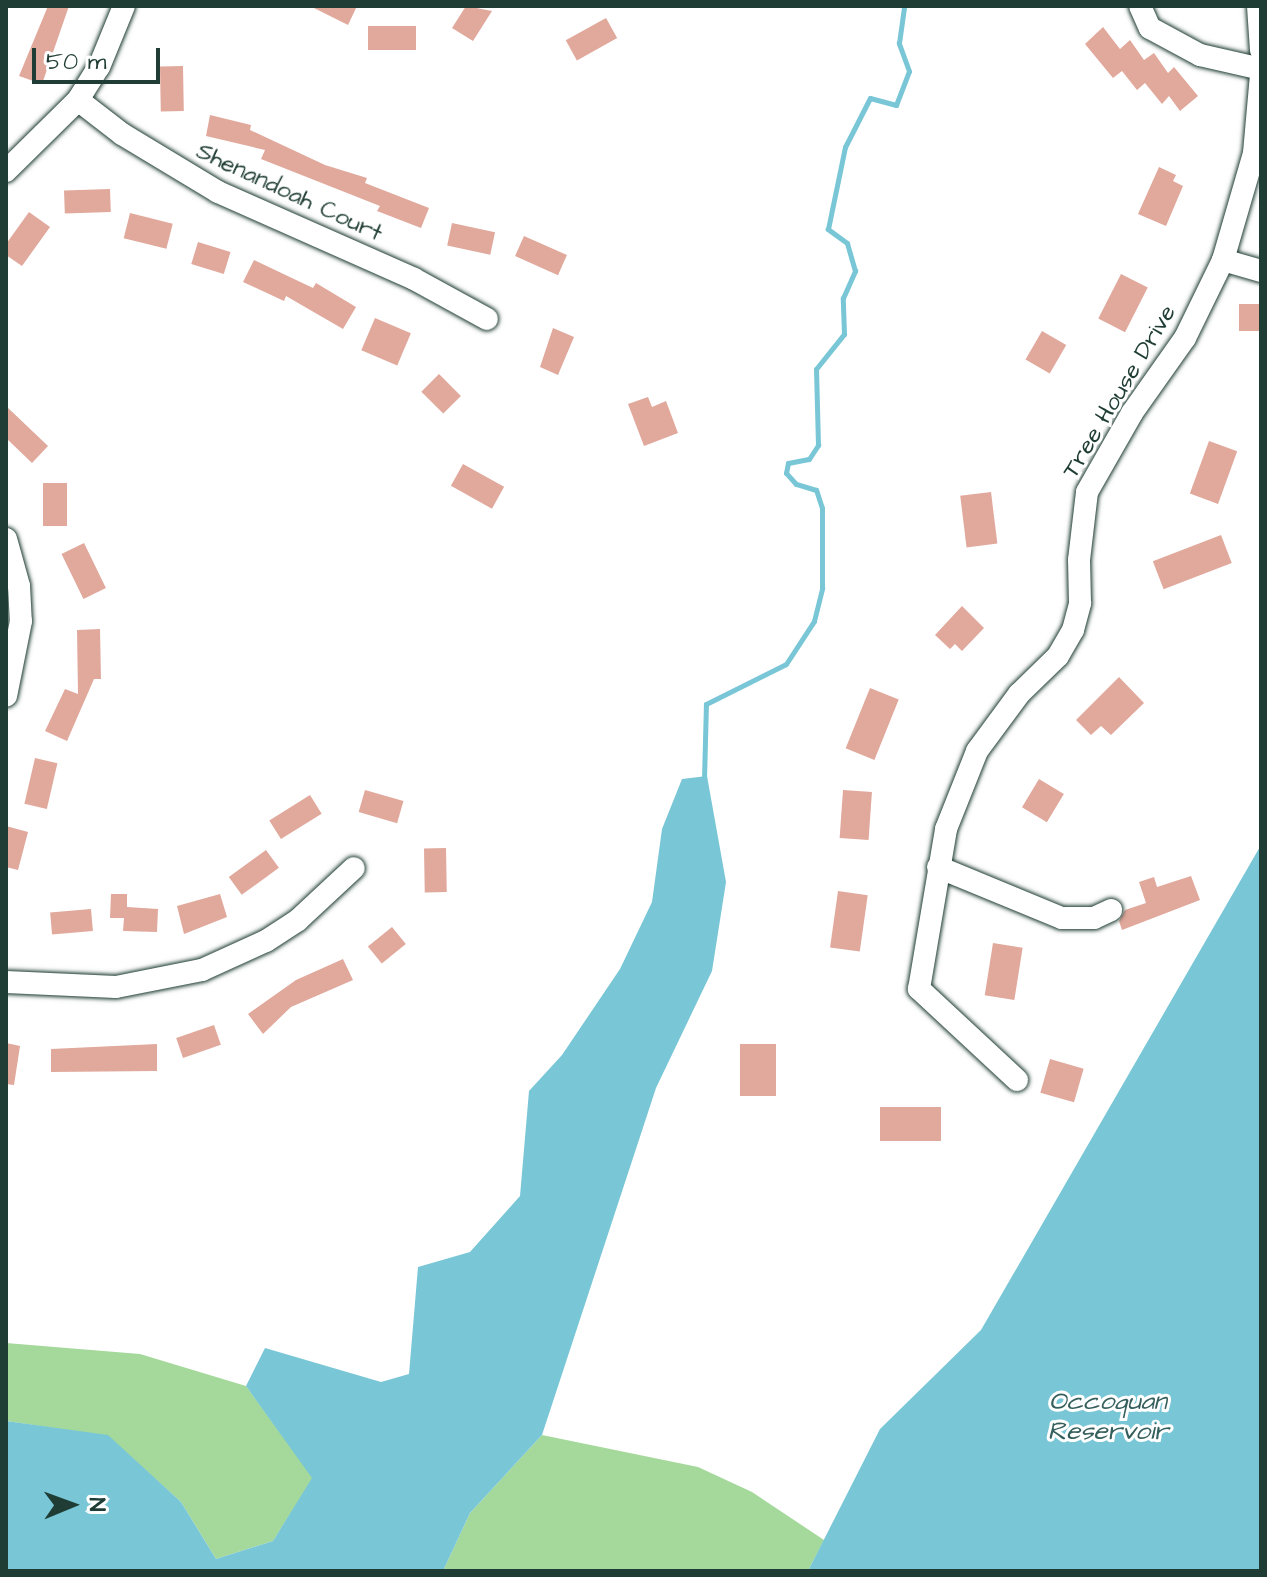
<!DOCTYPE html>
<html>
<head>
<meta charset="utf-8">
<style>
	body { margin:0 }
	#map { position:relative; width:1267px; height:1577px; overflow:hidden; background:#fff; font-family:"Architects Daughter",sans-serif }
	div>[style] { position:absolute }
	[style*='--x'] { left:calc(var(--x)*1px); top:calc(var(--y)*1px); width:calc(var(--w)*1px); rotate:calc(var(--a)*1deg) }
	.green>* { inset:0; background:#a4d99b }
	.water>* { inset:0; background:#78c6d6 }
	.stream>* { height:5px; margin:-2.5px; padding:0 2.5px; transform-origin:2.5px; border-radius:2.5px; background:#78c6d6 }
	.building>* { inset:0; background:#e1a89c; transform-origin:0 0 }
	.roads { filter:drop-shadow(0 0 2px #1f3d34) drop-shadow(0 0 2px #1f3d34) }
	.minor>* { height:22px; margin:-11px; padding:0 11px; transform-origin:11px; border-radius:11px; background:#fff }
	span { translate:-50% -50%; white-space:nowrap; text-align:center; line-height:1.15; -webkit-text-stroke:6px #fff; paint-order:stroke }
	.street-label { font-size:24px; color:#1f3d34 }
	.water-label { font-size:26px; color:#355f5c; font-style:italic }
	.frame { position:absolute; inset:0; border:8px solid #1f3d34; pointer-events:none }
	.north { position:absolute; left:32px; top:1465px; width:80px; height:80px; -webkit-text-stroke:6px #fff; paint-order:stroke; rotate:89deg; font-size:22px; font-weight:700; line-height:32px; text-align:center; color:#1f3d34 }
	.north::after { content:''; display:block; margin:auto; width:28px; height:36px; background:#1f3d34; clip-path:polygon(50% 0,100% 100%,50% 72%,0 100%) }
	.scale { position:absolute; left:32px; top:48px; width:128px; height:36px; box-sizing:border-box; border:4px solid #1f3d34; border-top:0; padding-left:10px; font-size:24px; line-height:28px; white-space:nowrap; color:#1f3d34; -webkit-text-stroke:6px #fff; paint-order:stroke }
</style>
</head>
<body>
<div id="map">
	<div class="green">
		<i style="clip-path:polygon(6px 1343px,140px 1354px,246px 1386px,313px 1478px,273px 1541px,216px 1559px,181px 1502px,108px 1436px,6px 1421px)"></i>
		<i style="clip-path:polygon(542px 1435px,698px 1467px,752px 1492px,824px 1540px,808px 1571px,443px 1571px,470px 1513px)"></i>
	</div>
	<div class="water">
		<i style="clip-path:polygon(707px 776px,726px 882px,712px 971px,656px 1088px,542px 1435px,470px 1513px,443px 1571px,6px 1571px,6px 1421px,108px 1435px,181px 1502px,216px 1559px,273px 1541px,312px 1478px,246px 1386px,265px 1348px,381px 1382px,409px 1374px,418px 1267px,470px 1252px,520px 1196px,529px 1091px,562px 1055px,620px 969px,652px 902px,662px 829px,682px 779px)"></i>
		<i style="clip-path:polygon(1261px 845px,1261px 1571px,808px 1571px,880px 1429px,981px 1330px)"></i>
	</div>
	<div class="stream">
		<i style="--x:704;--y:779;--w:75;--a:-88.5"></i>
		<i style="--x:706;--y:704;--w:89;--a:-26.6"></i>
		<i style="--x:786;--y:664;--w:51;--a:-56.9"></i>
		<i style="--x:814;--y:621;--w:34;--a:-76"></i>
		<i style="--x:822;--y:588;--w:80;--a:-90"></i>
		<i style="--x:822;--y:508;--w:19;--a:-108"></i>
		<i style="--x:816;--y:490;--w:21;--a:-163"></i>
		<i style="--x:796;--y:484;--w:15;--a:-132"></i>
		<i style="--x:786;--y:473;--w:10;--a:-79"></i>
		<i style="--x:788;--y:463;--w:21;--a:-11"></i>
		<i style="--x:809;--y:459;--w:17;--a:-57"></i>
		<i style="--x:818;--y:445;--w:76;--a:-91.5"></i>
		<i style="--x:816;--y:369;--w:45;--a:-51.3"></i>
		<i style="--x:844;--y:334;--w:36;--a:-92"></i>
		<i style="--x:843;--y:298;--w:30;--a:-66"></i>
		<i style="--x:855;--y:271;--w:29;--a:-106"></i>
		<i style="--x:847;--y:243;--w:24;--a:-144"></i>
		<i style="--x:828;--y:229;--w:84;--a:-78.3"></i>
		<i style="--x:845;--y:147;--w:55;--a:-63"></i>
		<i style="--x:870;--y:98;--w:27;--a:15"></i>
		<i style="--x:896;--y:105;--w:36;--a:-69"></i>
		<i style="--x:909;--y:71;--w:30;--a:-110"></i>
		<i style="--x:899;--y:43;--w:37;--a:-82"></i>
	</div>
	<div class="building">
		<i style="clip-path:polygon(48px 6px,69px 6px,42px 84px,19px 76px)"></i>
		<i style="clip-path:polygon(310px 6px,357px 6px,348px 25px)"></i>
		<i style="clip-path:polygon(466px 6px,492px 11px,473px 41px,452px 28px)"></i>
		<i style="left:606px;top:18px;width:23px;height:46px;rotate:61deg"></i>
		<i style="left:416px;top:26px;width:24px;height:48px;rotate:90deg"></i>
		<i style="clip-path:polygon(1103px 27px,1120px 49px,1130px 40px,1144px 60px,1154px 53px,1168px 73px,1174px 67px,1198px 96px,1180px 111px,1169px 96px,1162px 104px,1145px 83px,1137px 90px,1122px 71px,1113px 78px,1085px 44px)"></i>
		<i style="left:183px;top:66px;width:45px;height:23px;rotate:89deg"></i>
		<i style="clip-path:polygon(210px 115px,251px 125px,250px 130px,325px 165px,367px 178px,365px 183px,429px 208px,421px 228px,377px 211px,380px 206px,261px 159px,265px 150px,206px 136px)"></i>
		<i style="clip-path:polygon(1159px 167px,1176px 175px,1173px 181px,1183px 186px,1166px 226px,1138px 214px)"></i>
		<i style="left:110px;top:189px;width:23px;height:46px;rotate:88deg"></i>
		<i style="clip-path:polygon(29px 212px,50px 227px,22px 266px,6px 255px,6px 244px)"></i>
		<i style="left:130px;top:213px;width:44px;height:26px;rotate:14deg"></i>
		<i style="left:452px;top:223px;width:44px;height:23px;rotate:12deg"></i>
		<i style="left:524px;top:236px;width:47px;height:22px;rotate:24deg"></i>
		<i style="left:198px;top:242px;width:34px;height:23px;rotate:17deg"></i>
		<i style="clip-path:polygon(254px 260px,313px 288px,316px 283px,356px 307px,343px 329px,286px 296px,284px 301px,243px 282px)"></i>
		<i style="left:1121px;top:274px;width:30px;height:50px;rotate:27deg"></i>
		<i style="left:1239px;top:304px;width:22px;height:27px"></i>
		<i style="left:375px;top:318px;width:39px;height:35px;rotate:23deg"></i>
		<i style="clip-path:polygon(553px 328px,574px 337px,558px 375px,540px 367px)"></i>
		<i style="left:1042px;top:331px;width:28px;height:33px;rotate:30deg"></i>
		<i style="left:439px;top:374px;width:31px;height:25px;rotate:45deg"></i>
		<i style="clip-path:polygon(648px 397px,652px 407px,666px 401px,678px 433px,644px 446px,628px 404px)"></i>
		<i style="clip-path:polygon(6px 406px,48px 446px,32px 463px,6px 438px)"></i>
		<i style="left:1209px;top:441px;width:30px;height:56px;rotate:20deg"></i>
		<i style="left:463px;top:464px;width:47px;height:25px;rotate:29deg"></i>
		<i style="left:67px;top:483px;width:43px;height:24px;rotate:90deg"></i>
		<i style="left:991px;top:492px;width:52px;height:31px;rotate:83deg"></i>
		<i style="left:1221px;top:535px;width:30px;height:73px;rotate:69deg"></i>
		<i style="left:84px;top:543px;width:50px;height:25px;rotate:64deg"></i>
		<i style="clip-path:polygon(962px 606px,984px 628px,962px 651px,955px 644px,950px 649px,935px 635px)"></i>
		<i style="clip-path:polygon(100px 629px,101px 679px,94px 679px,67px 741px,45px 731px,65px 689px,78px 694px,77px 630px)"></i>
		<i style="clip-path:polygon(1119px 677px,1144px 703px,1111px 735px,1101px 726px,1091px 735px,1076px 720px)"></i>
		<i style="left:870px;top:688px;width:31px;height:65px;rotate:22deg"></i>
		<i style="left:35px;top:758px;width:23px;height:47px;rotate:13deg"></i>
		<i style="left:1039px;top:779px;width:29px;height:33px;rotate:31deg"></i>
		<i style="left:365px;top:790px;width:40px;height:23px;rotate:16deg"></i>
		<i style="left:843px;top:790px;width:29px;height:48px;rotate:4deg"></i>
		<i style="left:310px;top:795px;width:22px;height:48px;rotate:58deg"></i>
		<i style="clip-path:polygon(6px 826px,28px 832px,18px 870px,6px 867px)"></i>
		<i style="left:446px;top:848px;width:44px;height:22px;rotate:89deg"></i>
		<i style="left:266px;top:850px;width:22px;height:46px;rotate:54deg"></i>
		<i style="clip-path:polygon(1191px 876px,1200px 900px,1122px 930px,1119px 921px,1125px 910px,1146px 903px,1139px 882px,1154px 877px,1157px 887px)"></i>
		<i style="left:838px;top:891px;width:30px;height:57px;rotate:8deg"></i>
		<i style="clip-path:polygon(111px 894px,127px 894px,127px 907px,158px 909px,157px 932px,123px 931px,124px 918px,110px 918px)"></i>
		<i style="clip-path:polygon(220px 894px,227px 917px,184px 934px,177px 906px)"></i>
		<i style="left:91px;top:909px;width:22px;height:41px;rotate:85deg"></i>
		<i style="left:392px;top:927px;width:22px;height:31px;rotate:51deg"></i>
		<i style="left:993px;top:943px;width:30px;height:53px;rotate:9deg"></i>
		<i style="clip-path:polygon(343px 959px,353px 980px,291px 1007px,263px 1034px,248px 1014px,296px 980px)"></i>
		<i style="left:214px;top:1025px;width:21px;height:40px;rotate:71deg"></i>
		<i style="clip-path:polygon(6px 1043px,20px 1046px,14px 1085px,6px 1084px)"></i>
		<i style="clip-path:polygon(157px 1044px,157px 1071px,51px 1072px,51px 1049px)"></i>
		<i style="left:740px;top:1044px;width:36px;height:52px"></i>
		<i style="left:1050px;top:1059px;width:35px;height:35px;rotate:16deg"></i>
		<i style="left:941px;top:1107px;width:34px;height:61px;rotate:90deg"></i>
	</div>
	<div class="roads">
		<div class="minor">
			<i style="--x:1140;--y:6;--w:24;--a:66"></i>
			<i style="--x:1150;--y:28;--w:57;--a:28.4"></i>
			<i style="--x:1200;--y:55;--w:63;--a:12.9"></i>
			<i style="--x:1258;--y:6;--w:44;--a:86.1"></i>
			<i style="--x:78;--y:100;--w:56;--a:37.7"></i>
			<i style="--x:122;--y:134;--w:112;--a:31.1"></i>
			<i style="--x:218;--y:192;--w:214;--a:23.9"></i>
			<i style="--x:414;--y:279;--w:83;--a:28.7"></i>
			<i style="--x:6;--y:171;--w:101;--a:-44.6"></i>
			<i style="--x:78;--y:100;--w:39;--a:-58"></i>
			<i style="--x:99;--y:67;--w:66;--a:-67.7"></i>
			<i style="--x:1223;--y:260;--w:40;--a:16"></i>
			<i style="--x:6;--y:539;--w:49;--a:74.5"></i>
			<i style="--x:19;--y:586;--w:35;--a:87"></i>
			<i style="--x:21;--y:621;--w:76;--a:101.3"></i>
			<i style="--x:938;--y:867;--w:134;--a:22.4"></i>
			<i style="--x:1062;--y:918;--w:32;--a:0"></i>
			<i style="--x:1094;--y:918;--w:19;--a:-25"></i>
			<i style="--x:6;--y:982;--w:110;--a:2.6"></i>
			<i style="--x:116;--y:987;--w:88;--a:-11.2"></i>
			<i style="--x:202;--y:970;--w:70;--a:-24.4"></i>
			<i style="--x:266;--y:941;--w:38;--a:-33"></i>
			<i style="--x:298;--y:920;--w:76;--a:-42.9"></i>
			<i style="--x:1017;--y:1080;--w:134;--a:-137.1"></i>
			<i style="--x:919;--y:989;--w:162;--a:-80.4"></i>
			<i style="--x:946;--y:829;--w:84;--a:-68.3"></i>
			<i style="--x:977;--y:751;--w:71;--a:-53.6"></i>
			<i style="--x:1019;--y:694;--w:54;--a:-44.3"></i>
			<i style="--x:1058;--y:656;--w:30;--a:-60"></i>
			<i style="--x:1073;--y:630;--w:28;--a:-75"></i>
			<i style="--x:1080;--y:603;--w:43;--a:-91.3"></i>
			<i style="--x:1079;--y:560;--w:68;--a:-83.3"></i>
			<i style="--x:1087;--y:492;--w:91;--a:-60.3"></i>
			<i style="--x:1132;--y:413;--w:92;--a:-54.8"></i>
			<i style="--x:1185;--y:338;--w:87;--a:-64"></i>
			<i style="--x:1223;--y:260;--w:111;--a:-73.8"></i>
			<i style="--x:1254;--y:153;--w:78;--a:-84.9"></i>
		</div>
	</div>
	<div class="street-label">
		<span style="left:289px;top:193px;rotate:25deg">Shenandoah Court</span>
		<span style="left:1120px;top:392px;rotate:-59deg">Tree House Drive</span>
	</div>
	<div class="water-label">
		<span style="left:1108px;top:1417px">Occoquan<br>Reservoir</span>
	</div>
	<div class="frame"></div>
	<div class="north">N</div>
	<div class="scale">50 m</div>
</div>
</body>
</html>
